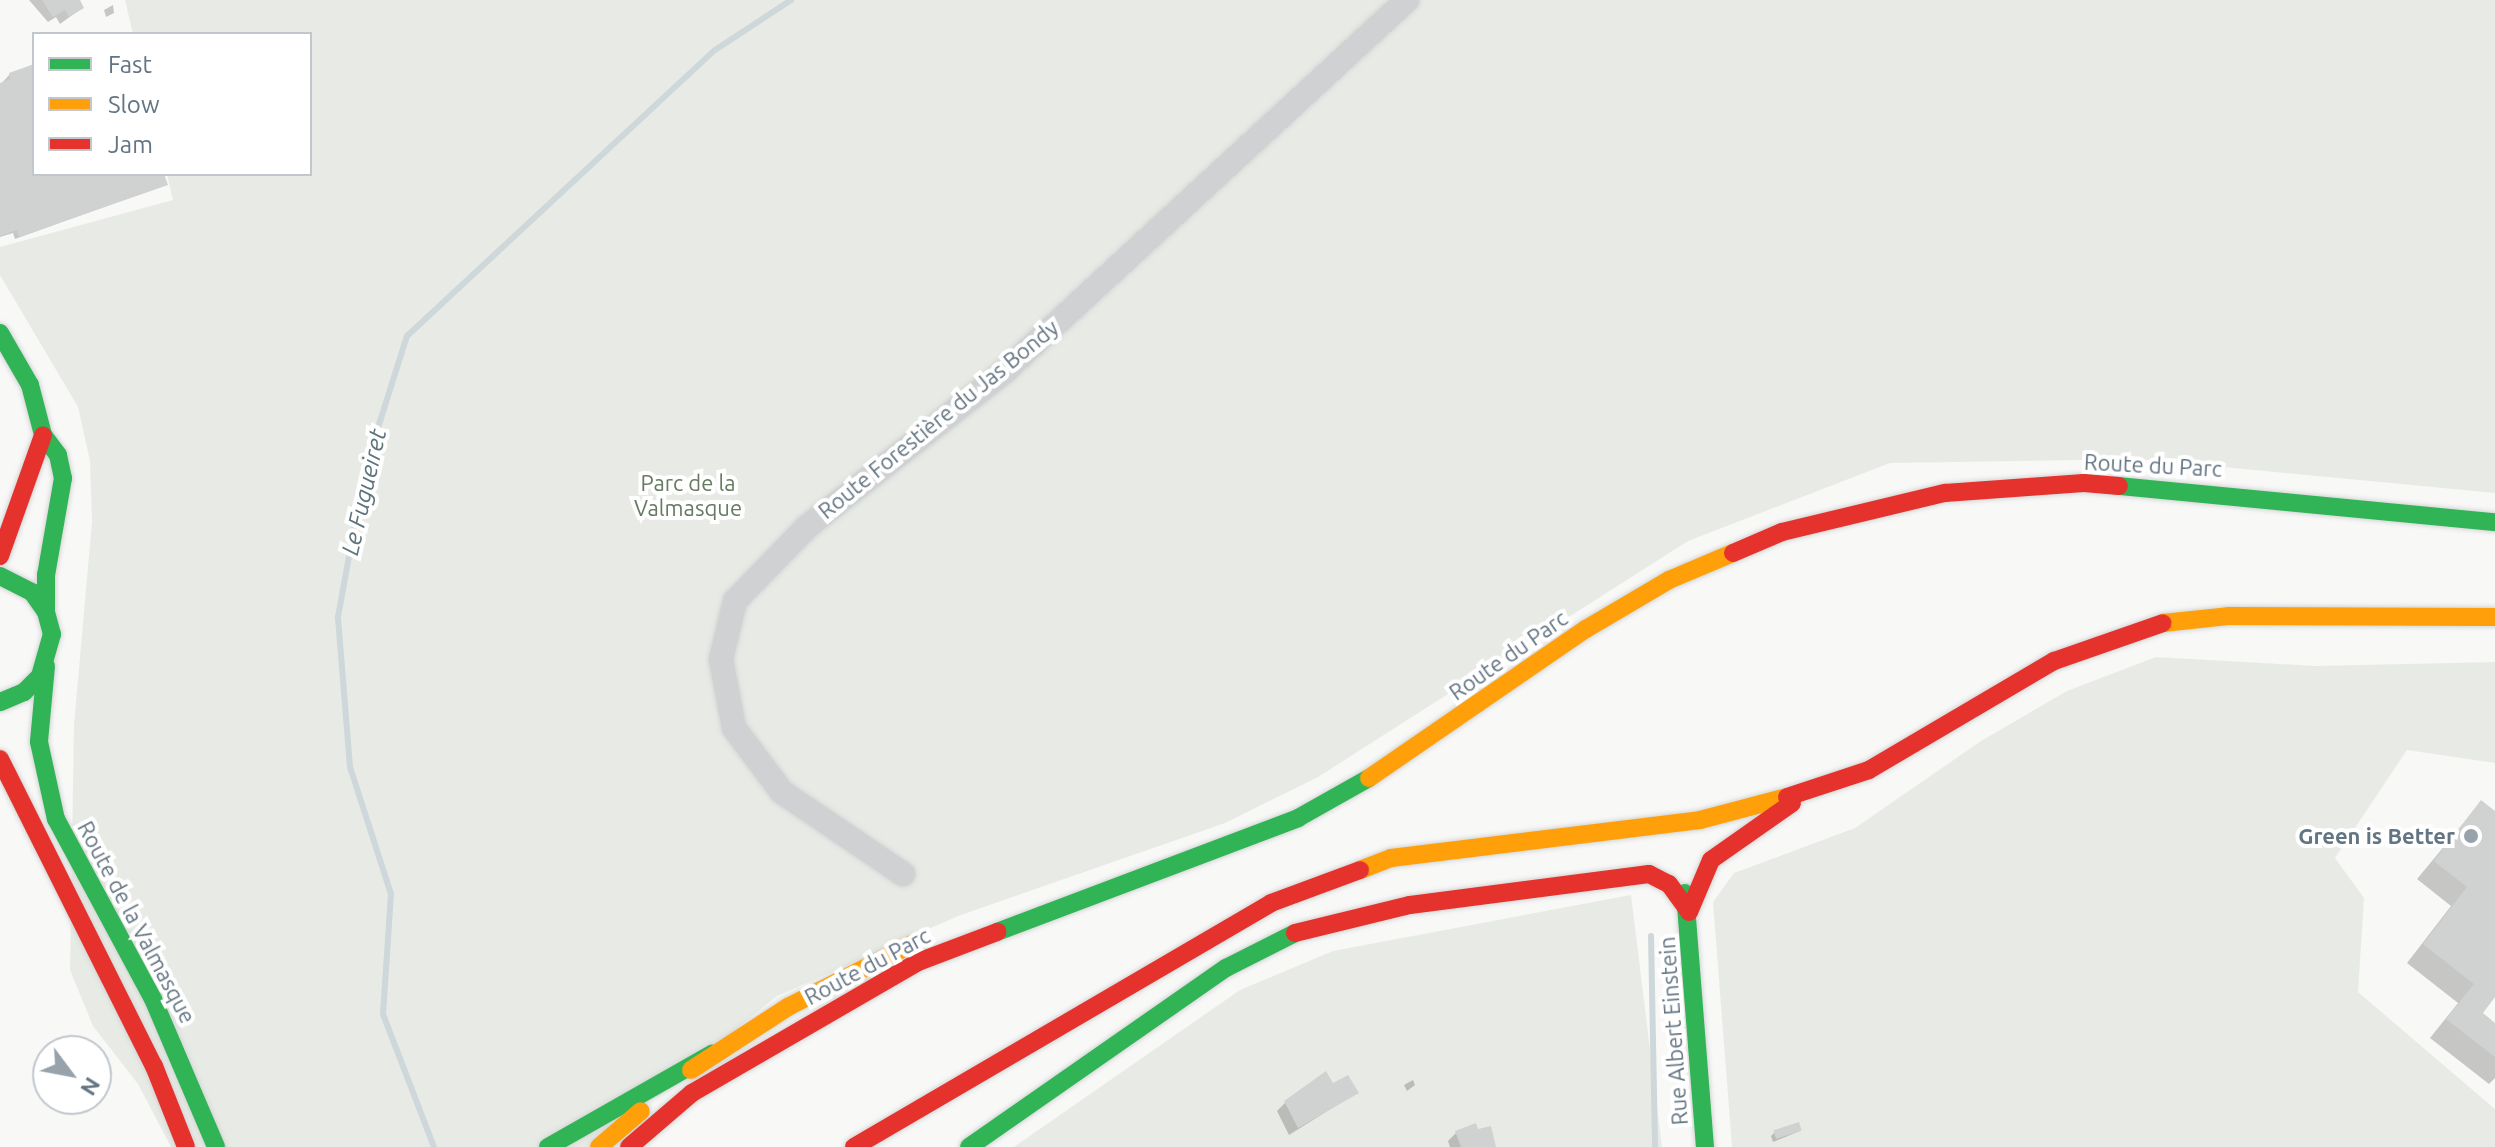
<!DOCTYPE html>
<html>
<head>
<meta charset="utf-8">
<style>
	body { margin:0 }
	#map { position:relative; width:2495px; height:1147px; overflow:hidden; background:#f8f8f7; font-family:Ubuntu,sans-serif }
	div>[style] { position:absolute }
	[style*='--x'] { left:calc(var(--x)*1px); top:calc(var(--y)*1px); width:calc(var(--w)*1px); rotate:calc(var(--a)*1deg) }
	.green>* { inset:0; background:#e8ebe5 }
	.shadow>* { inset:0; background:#0003 }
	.stream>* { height:6px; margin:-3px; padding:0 3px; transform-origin:3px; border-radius:3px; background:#ced7d9 }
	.building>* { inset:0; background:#d0d2d2; transform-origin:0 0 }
	.roads { filter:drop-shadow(0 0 2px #d4d6d6) drop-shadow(0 0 2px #d4d6d6) }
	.street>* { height:24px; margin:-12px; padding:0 12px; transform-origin:12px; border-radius:12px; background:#cfd1d2 }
	.fast>* { height:18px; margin:-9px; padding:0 9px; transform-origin:9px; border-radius:9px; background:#30b455 }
	.slow>* { height:18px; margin:-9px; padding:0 9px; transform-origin:9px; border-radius:9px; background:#ff9f0a }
	.jam>* { height:18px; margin:-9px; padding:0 9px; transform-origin:9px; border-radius:9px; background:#e5322d }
	.dots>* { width:22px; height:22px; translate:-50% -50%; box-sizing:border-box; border:4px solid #fff; border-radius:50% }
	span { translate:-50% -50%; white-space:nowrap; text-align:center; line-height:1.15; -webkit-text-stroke:8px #fff; paint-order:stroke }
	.street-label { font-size:22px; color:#637482 }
	.park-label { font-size:22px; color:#667a62 }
	.poi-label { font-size:22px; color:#637482; font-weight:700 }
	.right { translate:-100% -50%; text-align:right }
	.water-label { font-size:24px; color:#5e747c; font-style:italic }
	.legend { position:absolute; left:32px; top:32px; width:280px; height:144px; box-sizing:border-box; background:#fff; border:2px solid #c1c7cd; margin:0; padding:10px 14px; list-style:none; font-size:24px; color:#637482 }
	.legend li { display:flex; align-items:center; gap:16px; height:40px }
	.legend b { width:40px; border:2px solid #c1c7cd }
	.north { position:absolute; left:32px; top:1035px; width:80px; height:80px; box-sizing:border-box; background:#fff; border:2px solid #c1c7cd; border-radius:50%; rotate:122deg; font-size:22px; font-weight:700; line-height:32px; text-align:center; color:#637482 }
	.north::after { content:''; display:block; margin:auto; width:28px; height:36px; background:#97a2ab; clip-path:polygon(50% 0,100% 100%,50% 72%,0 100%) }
</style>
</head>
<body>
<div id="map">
	<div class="green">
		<i style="clip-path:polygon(125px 0,2495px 0,2495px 493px,2138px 459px,1890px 463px,1688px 541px,1318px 777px,1225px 823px,958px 916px,777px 996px,588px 1147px,171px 1147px,138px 1084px,93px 1026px,70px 970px,74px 725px,92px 522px,90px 461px,78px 407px,0 275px,0 247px,173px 200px,167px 174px,310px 174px,310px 34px,133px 34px)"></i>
		<i style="clip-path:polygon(2156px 657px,2316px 666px,2495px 662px,2495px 763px,2407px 750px,2335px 858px,2364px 898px,2358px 992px,2495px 1109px,2495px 1147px,1732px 1147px,1713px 902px,1734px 873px,1855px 828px,1981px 741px,2067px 691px)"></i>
		<i style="clip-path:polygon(1631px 895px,1662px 1147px,1014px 1147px,1240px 990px,1333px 951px)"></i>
	</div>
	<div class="shadow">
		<i style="clip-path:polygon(29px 0,77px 0,82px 8px,60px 24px,56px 17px,48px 22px)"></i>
		<i style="clip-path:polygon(113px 5px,114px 13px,106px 17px,104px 10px)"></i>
		<i style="clip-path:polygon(34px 66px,34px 174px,162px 174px,165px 185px,15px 239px,13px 233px,0 237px,0 85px,10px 74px)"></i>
		<i style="clip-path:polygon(2481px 802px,2495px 813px,2495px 994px,2480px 1014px,2495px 1025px,2495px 1078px,2489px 1084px,2430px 1038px,2458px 1003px,2407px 963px,2451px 906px,2417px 879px)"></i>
		<i style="clip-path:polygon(1413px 1080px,1415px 1085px,1407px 1091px,1404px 1085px)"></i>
		<i style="clip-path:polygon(1356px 1093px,1289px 1135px,1277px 1111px,1285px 1103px)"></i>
		<i style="clip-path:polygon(1800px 1131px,1773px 1142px,1771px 1136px,1775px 1132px)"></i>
		<i style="clip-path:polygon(1457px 1132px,1494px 1147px,1450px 1147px,1448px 1141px)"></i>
	</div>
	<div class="stream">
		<i style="--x:1651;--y:936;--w:211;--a:88.9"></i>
		<i style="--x:434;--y:1147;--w:142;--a:-111"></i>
		<i style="--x:383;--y:1014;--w:120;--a:-86.2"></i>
		<i style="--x:391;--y:894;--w:133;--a:-107.9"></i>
		<i style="--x:350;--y:767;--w:150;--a:-94.6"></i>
		<i style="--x:338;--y:617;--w:150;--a:-79.7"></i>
		<i style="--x:365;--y:469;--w:139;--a:-72.5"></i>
		<i style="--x:407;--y:336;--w:420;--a:-42.9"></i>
		<i style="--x:715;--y:50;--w:91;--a:-33.3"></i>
	</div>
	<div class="building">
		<i style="clip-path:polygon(42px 0,80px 0,84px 8px,69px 17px,65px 10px,53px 17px)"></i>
		<i style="clip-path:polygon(34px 64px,34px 174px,164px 174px,168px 185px,19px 237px,17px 230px,0 236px,0 83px,10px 79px,9px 73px)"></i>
		<i style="clip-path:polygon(2481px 800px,2495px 811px,2495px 997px,2483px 1013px,2495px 1023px,2495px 1057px,2446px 1019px,2474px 984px,2423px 944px,2467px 887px,2434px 861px)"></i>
		<i style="clip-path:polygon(1326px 1071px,1333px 1083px,1348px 1075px,1359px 1093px,1298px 1128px,1284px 1101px)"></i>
		<i style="left:1799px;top:1122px;width:9px;height:27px;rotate:72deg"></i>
		<i style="clip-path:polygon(1476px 1123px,1478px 1129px,1491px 1126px,1496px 1147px,1461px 1147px,1455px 1131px)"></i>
	</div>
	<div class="roads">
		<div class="street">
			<i style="--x:903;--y:874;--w:146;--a:-145.9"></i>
			<i style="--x:782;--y:792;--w:80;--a:-126.9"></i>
			<i style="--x:734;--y:728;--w:70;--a:-100.7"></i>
			<i style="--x:721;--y:659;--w:60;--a:-76.4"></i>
			<i style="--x:735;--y:601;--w:103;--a:-45.8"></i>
			<i style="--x:807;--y:527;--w:252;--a:-38.2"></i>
			<i style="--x:1005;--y:371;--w:547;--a:-42.7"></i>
		</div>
		<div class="fast">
			<i style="--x:0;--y:333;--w:60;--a:60"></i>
			<i style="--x:30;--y:385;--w:52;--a:75.4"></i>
			<i style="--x:43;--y:435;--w:25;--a:53"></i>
			<i style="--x:58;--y:455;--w:24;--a:78"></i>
			<i style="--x:63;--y:478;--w:98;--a:99.9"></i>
			<i style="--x:46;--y:575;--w:37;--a:90"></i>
			<i style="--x:2119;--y:486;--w:378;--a:5.5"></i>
			<i style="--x:0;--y:576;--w:36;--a:27"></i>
			<i style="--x:32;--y:592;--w:24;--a:55"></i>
			<i style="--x:46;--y:612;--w:23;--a:75"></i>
			<i style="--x:52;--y:634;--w:44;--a:105.9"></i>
			<i style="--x:40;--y:676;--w:23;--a:135"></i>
			<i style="--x:24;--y:692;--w:26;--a:157"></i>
			<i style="--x:46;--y:666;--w:76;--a:95.3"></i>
			<i style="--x:39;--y:742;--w:79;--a:77.6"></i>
			<i style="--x:56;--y:819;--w:204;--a:61.7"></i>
			<i style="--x:153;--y:999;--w:161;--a:66.9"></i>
			<i style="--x:1685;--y:893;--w:255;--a:85.5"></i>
			<i style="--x:997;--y:932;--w:322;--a:-20.7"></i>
			<i style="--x:1298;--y:818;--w:81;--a:-29.4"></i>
			<i style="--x:548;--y:1147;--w:189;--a:-29.6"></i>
			<i style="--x:969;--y:1147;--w:313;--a:-34.9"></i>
			<i style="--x:1226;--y:968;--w:77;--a:-26.9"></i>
		</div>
		<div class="slow">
			<i style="--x:2163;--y:623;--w:65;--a:-6.1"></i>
			<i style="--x:2228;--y:616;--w:267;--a:0.2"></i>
			<i style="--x:1369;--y:778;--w:263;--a:-34.5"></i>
			<i style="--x:1586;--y:629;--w:96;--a:-30.6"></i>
			<i style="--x:1669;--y:580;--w:69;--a:-22.9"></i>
			<i style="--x:1360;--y:870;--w:33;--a:-21"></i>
			<i style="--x:1391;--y:858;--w:311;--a:-7"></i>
			<i style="--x:1700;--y:820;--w:90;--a:-14.8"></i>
			<i style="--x:691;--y:1070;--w:116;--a:-33"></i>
			<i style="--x:788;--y:1007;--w:139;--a:-26.9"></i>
			<i style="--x:599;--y:1147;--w:55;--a:-40.6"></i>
		</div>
		<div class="jam">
			<i style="--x:1733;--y:553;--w:53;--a:-23.2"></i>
			<i style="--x:1782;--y:532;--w:168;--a:-13.5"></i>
			<i style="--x:1945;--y:493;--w:139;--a:-4.1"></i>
			<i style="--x:2084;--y:483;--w:35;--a:5"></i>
			<i style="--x:0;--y:556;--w:128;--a:-70.4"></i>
			<i style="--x:0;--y:759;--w:343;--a:63.4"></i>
			<i style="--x:154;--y:1066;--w:87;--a:68.4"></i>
			<i style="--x:1787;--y:797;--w:86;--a:-18.2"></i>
			<i style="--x:1869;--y:770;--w:215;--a:-30.5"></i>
			<i style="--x:2054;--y:661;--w:115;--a:-19.2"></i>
			<i style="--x:1689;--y:912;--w:56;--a:-67.1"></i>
			<i style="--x:1711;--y:860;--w:99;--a:-35.1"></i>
			<i style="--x:1295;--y:933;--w:118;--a:-13.7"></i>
			<i style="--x:1410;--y:905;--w:241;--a:-7.4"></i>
			<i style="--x:1649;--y:874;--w:22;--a:27"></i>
			<i style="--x:1669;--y:884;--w:34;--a:54"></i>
			<i style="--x:629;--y:1147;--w:83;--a:-40.6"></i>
			<i style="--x:692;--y:1093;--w:261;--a:-30.1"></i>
			<i style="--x:918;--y:962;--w:85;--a:-20.8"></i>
			<i style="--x:854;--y:1147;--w:483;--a:-30.3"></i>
			<i style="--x:1271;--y:903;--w:95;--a:-20.3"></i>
		</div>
	</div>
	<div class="dots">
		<i style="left:2471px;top:836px;background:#97a2ab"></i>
	</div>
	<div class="street-label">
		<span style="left:938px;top:419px;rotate:-39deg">Route Forestière du Jas Bondy</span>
		<span style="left:2153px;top:465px;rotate:3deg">Route du Parc</span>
		<span style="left:1508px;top:655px;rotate:-35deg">Route du Parc</span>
		<span style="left:137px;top:922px;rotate:62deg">Route de la Valmasque</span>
		<span style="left:867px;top:966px;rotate:-28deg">Route du Parc</span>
		<span style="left:1673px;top:1031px;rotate:-94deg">Rue Albert Einstein</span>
	</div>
	<div class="park-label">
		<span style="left:688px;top:495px">Parc de la<br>Valmasque</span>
	</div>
	<div class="poi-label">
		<span class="right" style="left:2455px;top:836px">Green is Better</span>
	</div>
	<div class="water-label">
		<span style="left:364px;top:492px;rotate:-77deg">Le Fugueiret</span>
	</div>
	<ul class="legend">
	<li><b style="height:10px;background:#30b455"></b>Fast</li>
	<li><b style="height:10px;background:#ff9f0a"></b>Slow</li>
	<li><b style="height:10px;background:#e5322d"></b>Jam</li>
	</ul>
	<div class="north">N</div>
</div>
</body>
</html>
